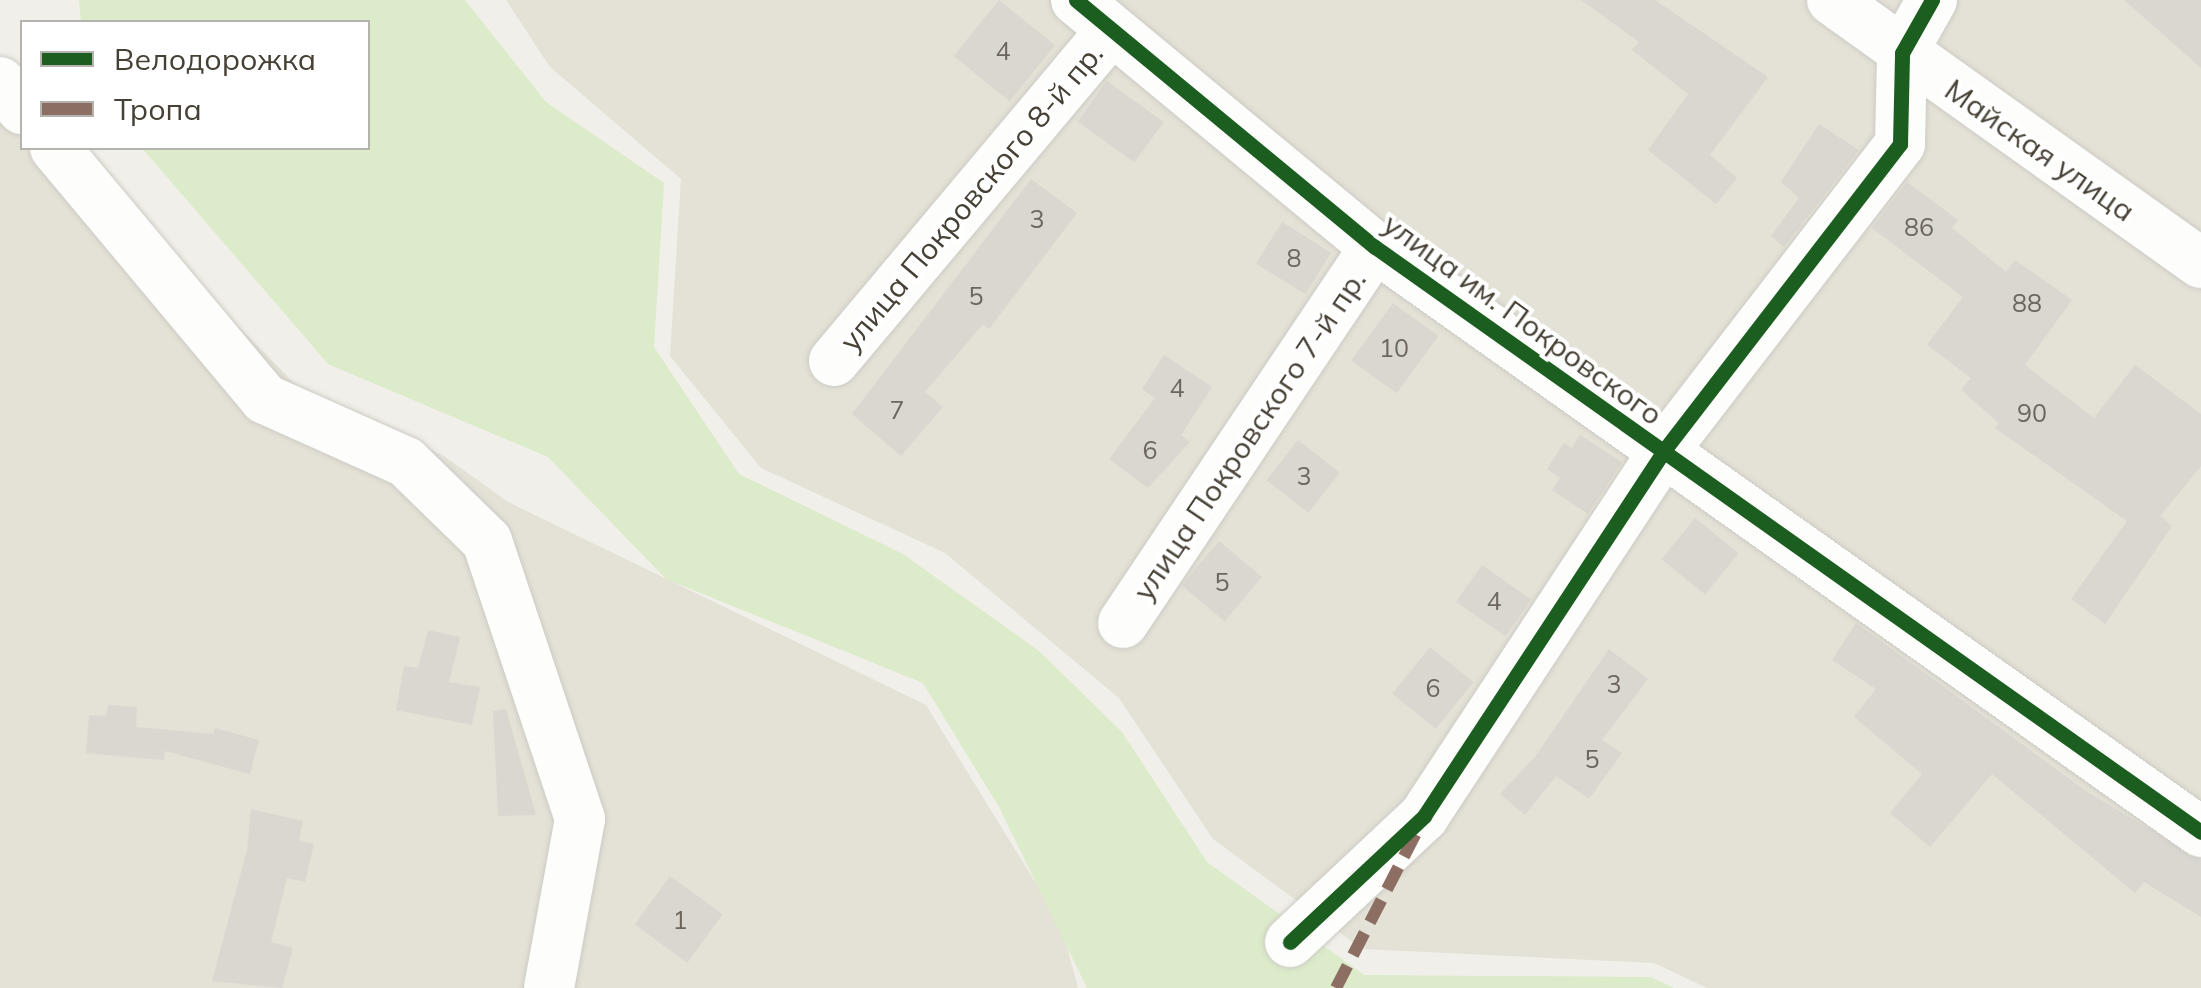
<!DOCTYPE html>
<html>
<head>
<meta charset="utf-8">
<style>
	body { margin:0 }
	#map { position:relative; width:2201px; height:988px; overflow:hidden; background:#f0efe9; font-family:Mulish,sans-serif }
	div>[style] { position:absolute }
	[style*='--x'] { left:calc(var(--x)*1px); top:calc(var(--y)*1px); width:calc(var(--w)*1px); rotate:calc(var(--a)*1deg) }
	.residential>* { inset:0; background:#e4e1d6 }
	.green>* { inset:0; background:#dcebc9 }
	.building>* { inset:0; background:#dad7d1; transform-origin:0 0 }
	.roads { filter:drop-shadow(0 0 2px #cccbc5) drop-shadow(0 0 2px #cccbc5) }
	.minor>* { height:50px; margin:-25px; padding:0 25px; transform-origin:25px; border-radius:25px; background:#fdfdfc }
	.quiet>* { height:12px; margin-top:-6px; transform-origin:0; background:repeating-linear-gradient(90deg,#8d6e63 0 25px,transparent 0 37px) }
	.cycleway>* { height:15px; margin:-7.5px; padding:0 7.5px; transform-origin:7.5px; border-radius:7.5px; background:#1b5e20 }
	span { translate:-50% -50%; white-space:nowrap; text-align:center; line-height:1.15; -webkit-text-stroke:8px #fff; paint-order:stroke }
	.number-label { font-size:25px; color:#6c665d }
	.number-label span { -webkit-text-stroke-width:0 }
	.street-label { font-size:30px; color:#464035 }
	.legend { position:absolute; left:20px; top:20px; width:350px; height:130px; box-sizing:border-box; background:#fff; border:2px solid #b5b3ae; margin:0; padding:12px 18px; list-style:none; font-size:30px; color:#464035 }
	.legend li { display:flex; align-items:center; gap:20px; height:50px }
	.legend b { width:50px; border:2px solid #b5b3ae }
</style>
</head>
<body>
<div id="map">
	<div class="residential">
		<i style="clip-path:polygon(506px 0,2201px 0,2201px 988px,1707px 988px,1654px 963px,1362px 949px,1213px 839px,1119px 698px,945px 553px,761px 468px,670px 356px,681px 179px,550px 67px)"></i>
		<i style="clip-path:polygon(0 85px,22px 108px,22px 148px,62px 148px,296px 385px,444px 456px,508px 502px,926px 705px,1061px 924px,1078px 988px,0 988px)"></i>
	</div>
	<div class="green">
		<i style="clip-path:polygon(79px 0,465px 0,546px 102px,664px 183px,654px 347px,739px 474px,903px 554px,1039px 651px,1122px 732px,1207px 862px,1364px 975px,1651px 977px,1674px 988px,1087px 988px,999px 807px,923px 683px,666px 579px,548px 457px,328px 364px,142px 148px,368px 148px,368px 22px,81px 22px)"></i>
	</div>
	<div class="building">
		<i style="left:999px;top:0;width:72px;height:72px;rotate:39deg"></i>
		<i style="clip-path:polygon(1581px 0,1655px 0,1768px 77px,1710px 155px,1737px 178px,1716px 204px,1648px 150px,1688px 94px,1632px 50px,1639px 42px)"></i>
		<i style="clip-path:polygon(2124px 0,2201px 0,2201px 68px)"></i>
		<i style="left:1107px;top:81px;width:70px;height:50px;rotate:36deg"></i>
		<i style="clip-path:polygon(1819px 124px,1859px 150px,1784px 247px,1771px 236px,1799px 198px,1781px 182px)"></i>
		<i style="clip-path:polygon(1031px 179px,1077px 213px,989px 329px,983px 324px,925px 392px,943px 407px,901px 456px,852px 414px)"></i>
		<i style="clip-path:polygon(1907px 182px,1958px 220px,1952px 228px,2006px 272px,2015px 260px,2072px 300px,2025px 365px,2094px 418px,2135px 365px,2201px 414px,2201px 466px,2160px 516px,2172px 526px,2105px 624px,2071px 599px,2127px 521px,1995px 428px,1999px 423px,1961px 390px,1971px 378px,1927px 345px,1963px 297px,1872px 228px)"></i>
		<i style="left:1282px;top:222px;width:58px;height:49px;rotate:32deg"></i>
		<i style="left:1393px;top:303px;width:56px;height:71px;rotate:36deg"></i>
		<i style="clip-path:polygon(1164px 355px,1212px 387px,1181px 435px,1190px 442px,1148px 488px,1109px 459px,1155px 398px,1142px 389px)"></i>
		<i style="clip-path:polygon(1580px 435px,1622px 462px,1588px 514px,1552px 490px,1560px 478px,1547px 469px,1564px 443px,1572px 448px)"></i>
		<i style="left:1298px;top:440px;width:53px;height:51px;rotate:38deg"></i>
		<i style="left:1695px;top:518px;width:56px;height:53px;rotate:39deg"></i>
		<i style="left:1219px;top:541px;width:56px;height:58px;rotate:40deg"></i>
		<i style="left:1482px;top:565px;width:60px;height:45px;rotate:35deg"></i>
		<i style="clip-path:polygon(1856px 623px,2089px 793px,2201px 860px,2201px 917px,2144px 882px,2135px 893px,1992px 774px,1930px 847px,1890px 813px,1922px 774px,1854px 717px,1876px 689px,1832px 660px)"></i>
		<i style="clip-path:polygon(428px 630px,460px 637px,449px 682px,480px 687px,472px 725px,396px 710px,404px 666px,418px 668px)"></i>
		<i style="left:1430px;top:647px;width:56px;height:60px;rotate:39deg"></i>
		<i style="clip-path:polygon(1609px 649px,1648px 679px,1602px 740px,1622px 753px,1589px 799px,1556px 776px,1525px 815px,1500px 794px,1535px 757px)"></i>
		<i style="clip-path:polygon(108px 705px,137px 707px,136px 727px,213px 734px,215px 728px,259px 740px,250px 774px,165px 751px,164px 760px,86px 753px,89px 715px,106px 716px)"></i>
		<i style="clip-path:polygon(506px 709px,536px 815px,498px 816px,493px 711px)"></i>
		<i style="clip-path:polygon(251px 809px,303px 821px,299px 840px,314px 844px,305px 882px,287px 878px,271px 942px,293px 948px,282px 988px,212px 981px,247px 850px)"></i>
		<i style="left:670px;top:876px;width:65px;height:60px;rotate:36deg"></i>
	</div>
	<div class="roads">
		<div class="minor">
			<i style="--x:1076;--y:0;--w:388;--a:39.6"></i>
			<i style="--x:1375;--y:247;--w:1012;--a:35.31"></i>
			<i style="--x:1832;--y:0;--w:453;--a:35.5"></i>
			<i style="--x:0;--y:82;--w:35;--a:51"></i>
			<i style="--x:55;--y:148;--w:327;--a:50.1"></i>
			<i style="--x:265;--y:399;--w:154;--a:24.1"></i>
			<i style="--x:406;--y:462;--w:113;--a:44.3"></i>
			<i style="--x:487;--y:541;--w:293;--a:71.5"></i>
			<i style="--x:580;--y:819;--w:172;--a:100.4"></i>
			<i style="--x:834;--y:361;--w:428;--a:-50"></i>
			<i style="--x:1123;--y:623;--w:453;--a:-56.2"></i>
			<i style="--x:1290;--y:942;--w:184;--a:-43.2"></i>
			<i style="--x:1424;--y:816;--w:434;--a:-56.7"></i>
			<i style="--x:1662;--y:453;--w:390;--a:-52.4"></i>
			<i style="--x:1900;--y:144;--w:91;--a:-88.7"></i>
			<i style="--x:1902;--y:53;--w:61;--a:-60.5"></i>
		</div>
	</div>
	<div class="quiet">
		<i style="--x:1336;--y:988;--w:174;--a:-62.7"></i>
	</div>
	<div class="cycleway">
		<i style="--x:1076;--y:0;--w:388;--a:39.6"></i>
		<i style="--x:1375;--y:247;--w:1012;--a:35.31"></i>
		<i style="--x:1290;--y:942;--w:184;--a:-43.2"></i>
		<i style="--x:1424;--y:816;--w:434;--a:-56.7"></i>
		<i style="--x:1662;--y:453;--w:390;--a:-52.4"></i>
		<i style="--x:1900;--y:144;--w:91;--a:-88.7"></i>
		<i style="--x:1902;--y:53;--w:61;--a:-60.5"></i>
	</div>
	<div class="number-label">
		<span style="left:1003px;top:51px">4</span>
		<span style="left:1037px;top:219px">3</span>
		<span style="left:1919px;top:227px">86</span>
		<span style="left:1294px;top:258px">8</span>
		<span style="left:976px;top:296px">5</span>
		<span style="left:2027px;top:303px">88</span>
		<span style="left:1394px;top:348px">10</span>
		<span style="left:1177px;top:388px">4</span>
		<span style="left:897px;top:410px">7</span>
		<span style="left:2032px;top:413px">90</span>
		<span style="left:1150px;top:450px">6</span>
		<span style="left:1304px;top:476px">3</span>
		<span style="left:1222px;top:582px">5</span>
		<span style="left:1494px;top:601px">4</span>
		<span style="left:1614px;top:684px">3</span>
		<span style="left:1433px;top:688px">6</span>
		<span style="left:1592px;top:759px">5</span>
		<span style="left:680px;top:920px">1</span>
	</div>
	<div class="street-label">
		<span style="left:2040px;top:150px;rotate:35deg">Майская улица</span>
		<span style="left:971px;top:197px;rotate:-50deg">улица Покровского 8-й пр.</span>
		<span style="left:1523px;top:319px;rotate:36deg">улица им. Покровского</span>
		<span style="left:1249px;top:435px;rotate:-56deg">улица Покровского 7-й пр.</span>
	</div>
	<ul class="legend">
	<li><b style="height:12px;background:#1b5e20"></b>Велодорожка</li>
	<li><b style="height:12px;background:#8d6e63"></b>Тропа</li>
	</ul>
</div>
</body>
</html>
